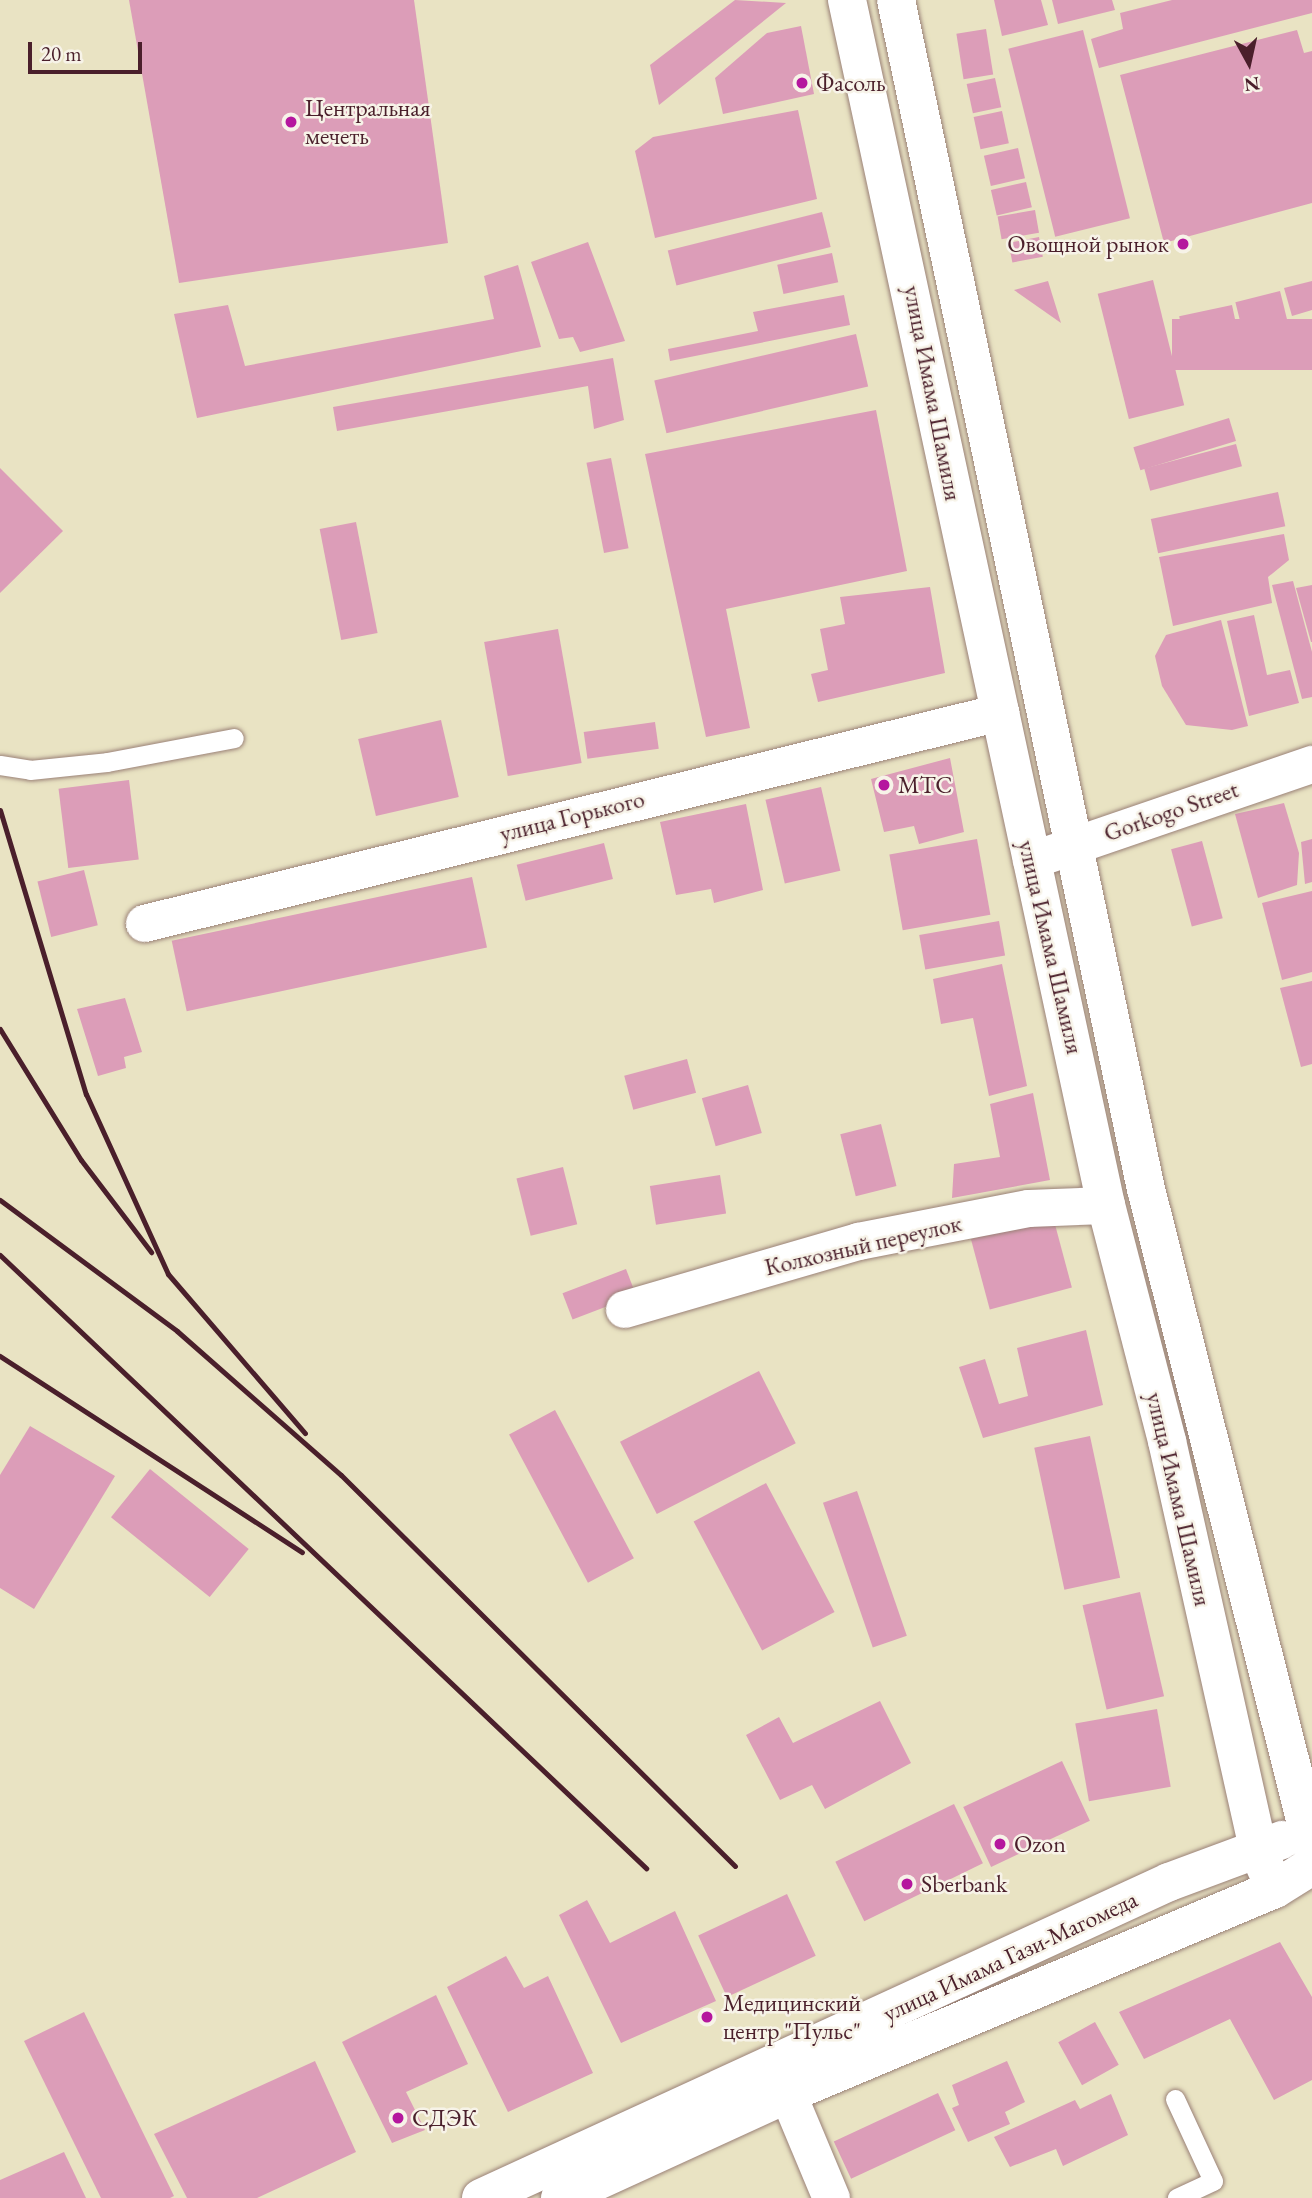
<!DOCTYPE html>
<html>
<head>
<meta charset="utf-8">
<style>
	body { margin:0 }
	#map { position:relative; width:1312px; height:2198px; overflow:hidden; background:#e9e3c3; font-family:"EB Garamond",serif }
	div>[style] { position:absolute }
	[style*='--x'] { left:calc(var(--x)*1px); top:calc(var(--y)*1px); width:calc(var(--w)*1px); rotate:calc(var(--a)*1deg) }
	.building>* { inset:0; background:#dc9db8; transform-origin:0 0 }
	.roads { filter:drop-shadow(0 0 2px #9a8177) drop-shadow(0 0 2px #9a8177) }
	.lane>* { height:19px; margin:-9.5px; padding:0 9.5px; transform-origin:9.5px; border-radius:9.5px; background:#fff }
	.street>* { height:37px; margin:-18.5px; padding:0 18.5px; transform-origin:18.5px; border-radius:18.5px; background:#fff }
	.secondary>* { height:38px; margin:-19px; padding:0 19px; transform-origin:19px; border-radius:19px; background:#fff }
	.rail>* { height:5px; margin:-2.5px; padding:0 2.5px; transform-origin:2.5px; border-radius:2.5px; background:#4a1f2b }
	.dots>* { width:19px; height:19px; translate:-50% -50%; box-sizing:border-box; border:4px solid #f7f3e8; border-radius:50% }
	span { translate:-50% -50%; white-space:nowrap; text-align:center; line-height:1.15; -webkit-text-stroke:5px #f7f3e8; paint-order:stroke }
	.poi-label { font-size:24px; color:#4a1f2b }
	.left { translate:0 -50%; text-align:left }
	.right { translate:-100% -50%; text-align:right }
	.street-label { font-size:24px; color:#4a1f2b }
	.north { position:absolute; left:1214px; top:28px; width:70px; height:70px; -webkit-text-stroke:5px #f7f3e8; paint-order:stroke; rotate:172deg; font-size:19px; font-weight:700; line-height:28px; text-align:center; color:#4a1f2b }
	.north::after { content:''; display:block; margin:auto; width:24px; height:32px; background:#4a1f2b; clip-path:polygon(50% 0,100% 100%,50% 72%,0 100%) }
	.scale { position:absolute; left:28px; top:42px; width:114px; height:32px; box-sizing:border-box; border:4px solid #4a1f2b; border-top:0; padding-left:9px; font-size:21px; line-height:24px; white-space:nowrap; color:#4a1f2b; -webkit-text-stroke:5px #f7f3e8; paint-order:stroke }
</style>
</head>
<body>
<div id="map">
	<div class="building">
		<i style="clip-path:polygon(129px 0,414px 0,448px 243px,179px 283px)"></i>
		<i style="clip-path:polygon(735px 0,786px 3px,659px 105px,650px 65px)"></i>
		<i style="clip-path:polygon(994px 0,1041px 0,1048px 25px,1002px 36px)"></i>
		<i style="clip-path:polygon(1052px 0,1112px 0,1115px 10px,1058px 24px)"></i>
		<i style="clip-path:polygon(1172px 0,1312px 0,1312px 13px,1099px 68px,1091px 39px,1123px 29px,1120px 13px)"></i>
		<i style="clip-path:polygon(801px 26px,814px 94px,723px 114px,715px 78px,767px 33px)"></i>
		<i style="left:986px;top:29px;width:46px;height:30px;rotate:81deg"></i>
		<i style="left:1083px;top:30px;width:194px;height:77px;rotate:76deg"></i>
		<i style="clip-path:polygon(1297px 30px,1304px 53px,1312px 51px,1312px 203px,1164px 243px,1120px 75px)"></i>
		<i style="left:995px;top:78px;width:30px;height:29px;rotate:78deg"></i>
		<i style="clip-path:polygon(798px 110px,817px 199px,655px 238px,635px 151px,653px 137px)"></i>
		<i style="left:1002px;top:111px;width:33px;height:29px;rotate:78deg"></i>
		<i style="left:1018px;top:148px;width:31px;height:35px;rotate:77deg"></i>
		<i style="left:1026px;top:182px;width:26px;height:36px;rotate:77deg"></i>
		<i style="left:1035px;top:210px;width:23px;height:38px;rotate:80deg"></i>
		<i style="left:822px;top:212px;width:36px;height:159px;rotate:76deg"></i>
		<i style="left:1039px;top:237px;width:20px;height:31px;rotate:79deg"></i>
		<i style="clip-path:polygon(588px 242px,625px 341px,580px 352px,573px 337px,559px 339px,531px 262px)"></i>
		<i style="left:832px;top:253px;width:30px;height:56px;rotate:78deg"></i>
		<i style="clip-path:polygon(518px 265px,541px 347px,197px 418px,174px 314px,228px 305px,245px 366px,494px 319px,484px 276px)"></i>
		<i style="left:1153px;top:280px;width:129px;height:57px;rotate:76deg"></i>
		<i style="clip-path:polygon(1048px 281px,1061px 323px,1014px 290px)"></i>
		<i style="clip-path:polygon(1312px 281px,1312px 310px,1292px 316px,1284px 288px)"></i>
		<i style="left:1280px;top:291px;width:29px;height:46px;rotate:76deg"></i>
		<i style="clip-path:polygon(844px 295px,850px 325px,670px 361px,668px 349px,758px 331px,753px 312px)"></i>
		<i style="left:1232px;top:305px;width:30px;height:54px;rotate:78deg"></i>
		<i style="left:1312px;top:319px;width:51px;height:140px;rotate:90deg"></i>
		<i style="left:856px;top:334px;width:54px;height:207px;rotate:77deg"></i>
		<i style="clip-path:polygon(613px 358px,624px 420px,594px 429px,588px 386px,337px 431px,333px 407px)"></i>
		<i style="clip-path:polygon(876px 410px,907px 571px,726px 609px,750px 728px,706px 737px,645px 454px)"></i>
		<i style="left:1229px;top:418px;width:24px;height:100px;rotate:73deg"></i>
		<i style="left:1236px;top:444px;width:23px;height:95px;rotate:75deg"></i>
		<i style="left:611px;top:458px;width:92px;height:25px;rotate:79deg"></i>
		<i style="clip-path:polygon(0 468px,63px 531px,0 593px)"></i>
		<i style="left:1278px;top:492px;width:35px;height:130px;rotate:78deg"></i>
		<i style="left:356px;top:522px;width:113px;height:37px;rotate:79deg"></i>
		<i style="clip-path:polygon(1284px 534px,1289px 560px,1268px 577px,1272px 603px,1173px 626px,1159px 557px)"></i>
		<i style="clip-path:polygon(1293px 581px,1312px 652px,1312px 697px,1302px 699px,1272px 585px)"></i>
		<i style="clip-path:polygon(1312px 585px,1312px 642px,1311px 642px,1296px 588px)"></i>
		<i style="clip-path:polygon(930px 587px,945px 673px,818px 702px,811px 674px,828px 670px,820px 629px,845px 624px,840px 597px)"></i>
		<i style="clip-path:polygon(1254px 615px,1267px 675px,1290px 670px,1299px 703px,1249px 716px,1227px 621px)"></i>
		<i style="clip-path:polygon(1221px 620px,1248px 726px,1232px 730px,1186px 725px,1162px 686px,1155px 656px,1166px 635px)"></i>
		<i style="left:558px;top:629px;width:136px;height:75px;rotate:80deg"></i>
		<i style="left:441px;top:720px;width:79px;height:85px;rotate:77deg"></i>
		<i style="left:655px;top:722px;width:27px;height:72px;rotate:82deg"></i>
		<i style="clip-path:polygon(950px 758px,964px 832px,919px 844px,914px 826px,884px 832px,871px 779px)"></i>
		<i style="left:129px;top:780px;width:80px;height:71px;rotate:83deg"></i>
		<i style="left:821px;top:787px;width:86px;height:57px;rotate:77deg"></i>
		<i style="clip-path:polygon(1284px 803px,1299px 853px,1297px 885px,1258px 898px,1235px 814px)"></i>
		<i style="clip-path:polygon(746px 804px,763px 890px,714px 903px,711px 889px,676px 895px,660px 822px)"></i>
		<i style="left:977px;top:839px;width:77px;height:89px;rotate:80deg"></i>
		<i style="clip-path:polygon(1312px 839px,1312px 882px,1305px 884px,1301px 842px)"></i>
		<i style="left:1202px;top:841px;width:80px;height:32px;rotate:75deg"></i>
		<i style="left:604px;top:843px;width:37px;height:90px;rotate:76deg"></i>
		<i style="left:84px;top:870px;width:57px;height:48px;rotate:76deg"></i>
		<i style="left:472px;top:877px;width:72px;height:307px;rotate:78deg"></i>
		<i style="clip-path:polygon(1312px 891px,1312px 972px,1282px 980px,1262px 903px)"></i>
		<i style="left:999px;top:921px;width:35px;height:81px;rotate:80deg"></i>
		<i style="clip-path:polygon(1002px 964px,1027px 1086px,989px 1096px,973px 1018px,941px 1024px,933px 979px)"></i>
		<i style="clip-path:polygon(1312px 981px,1312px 1064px,1301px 1067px,1280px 988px)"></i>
		<i style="clip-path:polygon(125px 998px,142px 1052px,124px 1057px,126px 1068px,98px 1076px,77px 1009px)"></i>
		<i style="left:687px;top:1059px;width:35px;height:65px;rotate:75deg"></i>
		<i style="left:748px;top:1085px;width:50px;height:48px;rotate:74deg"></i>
		<i style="clip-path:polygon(1033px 1093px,1050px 1180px,952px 1198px,954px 1164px,1000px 1157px,990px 1104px)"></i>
		<i style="left:881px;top:1124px;width:64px;height:42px;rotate:76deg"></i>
		<i style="left:563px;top:1167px;width:59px;height:48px;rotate:76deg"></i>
		<i style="left:720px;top:1175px;width:39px;height:71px;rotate:81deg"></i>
		<i style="left:1053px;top:1217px;width:73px;height:85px;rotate:75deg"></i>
		<i style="left:626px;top:1269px;width:28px;height:68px;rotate:69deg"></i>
		<i style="clip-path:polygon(1086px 1330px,1103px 1405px,983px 1438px,959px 1367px,985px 1359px,999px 1404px,1028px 1396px,1017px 1348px)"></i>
		<i style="left:759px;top:1371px;width:81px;height:156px;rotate:63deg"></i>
		<i style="left:555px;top:1410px;width:168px;height:52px;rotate:62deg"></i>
		<i style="clip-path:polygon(30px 1426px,115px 1476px,34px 1609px,0 1588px,0 1475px)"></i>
		<i style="left:1090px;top:1436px;width:145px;height:57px;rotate:78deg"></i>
		<i style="left:150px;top:1469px;width:127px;height:62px;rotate:39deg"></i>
		<i style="left:766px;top:1483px;width:146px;height:82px;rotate:62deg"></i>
		<i style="left:857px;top:1491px;width:153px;height:36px;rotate:71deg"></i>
		<i style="left:1140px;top:1592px;width:107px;height:59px;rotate:77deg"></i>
		<i style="clip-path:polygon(880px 1701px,911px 1763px,825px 1809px,812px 1785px,780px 1800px,746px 1735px,779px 1717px,793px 1743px)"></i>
		<i style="left:1157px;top:1709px;width:79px;height:83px;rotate:80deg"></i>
		<i style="left:1062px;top:1761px;width:66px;height:109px;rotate:65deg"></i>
		<i style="left:954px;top:1804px;width:66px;height:132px;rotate:64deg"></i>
		<i style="left:787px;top:1894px;width:68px;height:98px;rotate:65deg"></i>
		<i style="clip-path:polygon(587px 1900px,610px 1943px,675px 1911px,716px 2001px,621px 2043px,559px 1915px)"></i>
		<i style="clip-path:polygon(1280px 1942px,1312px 1997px,1312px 2080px,1274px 2100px,1230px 2019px,1144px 2059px,1119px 2012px)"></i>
		<i style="clip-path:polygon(506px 1956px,524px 1988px,548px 1976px,593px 2073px,508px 2112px,447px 1987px)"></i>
		<i style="clip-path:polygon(436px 1995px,468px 2064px,406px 2092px,425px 2130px,392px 2143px,342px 2042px)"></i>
		<i style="clip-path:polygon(84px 2012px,174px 2196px,170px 2198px,101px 2198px,24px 2041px)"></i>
		<i style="left:1095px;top:2022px;width:49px;height:42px;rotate:61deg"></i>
		<i style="clip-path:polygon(315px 2061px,356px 2152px,257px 2198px,187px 2198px,154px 2134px)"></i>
		<i style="clip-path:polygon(1007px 2061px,1025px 2102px,1005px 2112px,1010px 2124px,968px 2142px,952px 2108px,959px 2105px,952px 2085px)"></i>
		<i style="left:938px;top:2093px;width:41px;height:115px;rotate:65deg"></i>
		<i style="clip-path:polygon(1111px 2094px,1128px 2135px,1063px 2166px,1056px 2149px,1010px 2167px,994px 2137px,1075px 2100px,1080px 2109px)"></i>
		<i style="clip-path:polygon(64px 2152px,86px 2198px,0 2198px,0 2180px)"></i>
	</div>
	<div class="roads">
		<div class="lane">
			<i style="--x:0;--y:765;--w:30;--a:9"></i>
			<i style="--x:30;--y:770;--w:77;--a:-5.9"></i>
			<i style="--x:107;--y:762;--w:129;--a:-10.7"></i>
			<i style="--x:1175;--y:2099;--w:90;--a:65.1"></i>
			<i style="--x:1213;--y:2181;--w:40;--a:155"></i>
		</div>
		<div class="street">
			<i style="--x:1031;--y:860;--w:297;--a:-18.9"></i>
			<i style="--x:144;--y:923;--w:882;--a:-13.85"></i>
			<i style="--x:624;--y:1309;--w:244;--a:-16.2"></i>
			<i style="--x:858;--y:1241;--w:173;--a:-11"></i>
			<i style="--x:1028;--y:1208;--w:78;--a:-2.2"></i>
			<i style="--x:775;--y:2064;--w:145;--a:67.3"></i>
		</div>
		<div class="secondary">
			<i style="--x:847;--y:0;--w:1233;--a:77.87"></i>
			<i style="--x:1106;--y:1205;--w:244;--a:75.5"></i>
			<i style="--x:1167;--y:1441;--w:422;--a:77.4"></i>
			<i style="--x:1259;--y:1853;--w:39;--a:66"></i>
			<i style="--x:896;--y:0;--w:1215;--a:78.13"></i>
			<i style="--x:1146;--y:1189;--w:679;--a:75.84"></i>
			<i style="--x:481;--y:2198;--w:757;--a:-24.67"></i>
			<i style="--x:1169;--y:1882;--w:121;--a:-20.4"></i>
			<i style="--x:560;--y:2198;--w:250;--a:-24.6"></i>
			<i style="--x:787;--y:2094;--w:529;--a:-22.79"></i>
			<i style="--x:1275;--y:1889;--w:44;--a:-31.9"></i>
		</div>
	</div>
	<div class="rail">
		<i style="--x:0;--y:810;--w:297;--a:73.2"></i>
		<i style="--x:86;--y:1094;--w:198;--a:65.5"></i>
		<i style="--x:168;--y:1274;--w:210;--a:49.3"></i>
		<i style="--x:0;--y:1029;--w:154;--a:58.3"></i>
		<i style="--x:81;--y:1160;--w:116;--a:52.7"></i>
		<i style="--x:0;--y:1200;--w:220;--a:36.5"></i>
		<i style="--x:177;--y:1331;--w:218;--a:41.3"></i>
		<i style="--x:341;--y:1475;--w:555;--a:44.78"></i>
		<i style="--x:0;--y:1255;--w:891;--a:43.5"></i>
		<i style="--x:0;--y:1356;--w:360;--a:33"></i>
	</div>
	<div class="dots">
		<i style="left:802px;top:83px;background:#b5179e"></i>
		<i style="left:291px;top:122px;background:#b5179e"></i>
		<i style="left:1183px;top:244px;background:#b5179e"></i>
		<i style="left:884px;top:785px;background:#b5179e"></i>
		<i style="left:1000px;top:1844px;background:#b5179e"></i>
		<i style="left:907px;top:1884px;background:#b5179e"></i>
		<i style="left:707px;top:2017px;background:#b5179e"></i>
		<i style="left:398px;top:2118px;background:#b5179e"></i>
	</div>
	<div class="poi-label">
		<span class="left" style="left:816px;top:83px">Фасоль</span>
		<span class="left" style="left:305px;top:122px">Центральная<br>мечеть</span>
		<span class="right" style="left:1169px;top:244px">Овощной рынок</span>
		<span class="left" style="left:898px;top:785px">МТС</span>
		<span class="left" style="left:1014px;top:1844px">Ozon</span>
		<span class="left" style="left:921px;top:1884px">Sberbank</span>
		<span class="left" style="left:723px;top:2017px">Медицинский<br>центр "Пульс"</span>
		<span class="left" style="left:412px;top:2118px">СДЭК</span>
	</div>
	<div class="street-label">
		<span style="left:933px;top:393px;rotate:79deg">улица Имама Шамиля</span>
		<span style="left:1171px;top:811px;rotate:-19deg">Gorkogo Street</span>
		<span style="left:572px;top:816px;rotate:-14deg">улица Горького</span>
		<span style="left:1051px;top:947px;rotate:77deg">улица Имама Шамиля</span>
		<span style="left:863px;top:1245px;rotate:-13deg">Колхозный переулок</span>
		<span style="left:1179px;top:1499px;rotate:77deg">улица Имама Шамиля</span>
		<span style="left:1010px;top:1956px;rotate:-25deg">улица Имама Гази-Магомеда</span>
	</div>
	<div class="north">N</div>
	<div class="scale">20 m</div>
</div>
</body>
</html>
